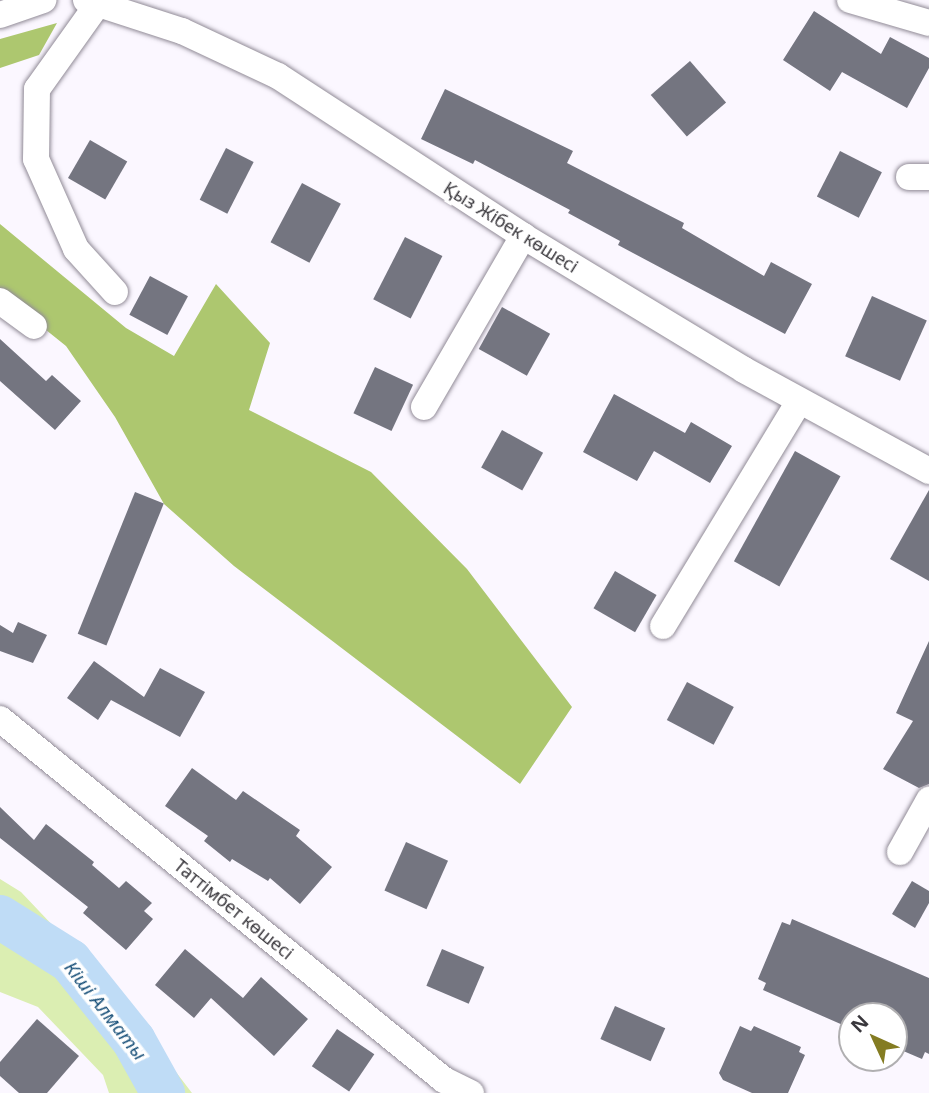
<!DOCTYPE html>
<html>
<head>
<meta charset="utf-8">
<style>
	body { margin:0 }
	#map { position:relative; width:929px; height:1093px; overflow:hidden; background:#fbf7ff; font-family:"Noto Sans",sans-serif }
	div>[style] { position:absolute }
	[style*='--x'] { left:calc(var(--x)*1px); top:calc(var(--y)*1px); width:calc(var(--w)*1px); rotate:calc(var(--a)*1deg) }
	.green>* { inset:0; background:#dbeeb2 }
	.forest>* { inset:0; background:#adc76f }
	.river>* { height:44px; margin:-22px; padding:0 22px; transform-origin:22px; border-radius:22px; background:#bfdcf6 }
	.building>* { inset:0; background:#747580; transform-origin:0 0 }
	.roads { filter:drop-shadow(0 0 2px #918b97) drop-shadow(0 0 2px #918b97) }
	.minor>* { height:26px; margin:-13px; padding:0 13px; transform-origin:13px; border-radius:13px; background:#fff }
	span { translate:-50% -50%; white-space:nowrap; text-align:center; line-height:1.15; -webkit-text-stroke:7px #fff; paint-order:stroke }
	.street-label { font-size:18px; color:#39373c }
	.water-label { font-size:19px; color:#174f78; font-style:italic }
	.north { position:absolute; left:838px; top:1002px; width:70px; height:70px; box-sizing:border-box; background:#fff; border:2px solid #b0afb1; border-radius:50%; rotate:315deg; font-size:19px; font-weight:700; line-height:28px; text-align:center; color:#39373c }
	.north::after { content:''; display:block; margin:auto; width:24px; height:32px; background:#847c22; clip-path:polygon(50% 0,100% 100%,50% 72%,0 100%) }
</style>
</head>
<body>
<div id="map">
	<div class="green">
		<i style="clip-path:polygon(0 879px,21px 892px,111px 987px,192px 1093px,109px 1093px,103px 1075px,38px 1007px,0 992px)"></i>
	</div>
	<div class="forest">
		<i style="clip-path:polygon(57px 23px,39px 55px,0 68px,0 39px)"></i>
		<i style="clip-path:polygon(0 224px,126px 328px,174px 356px,216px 284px,270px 343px,249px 410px,371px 472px,467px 569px,572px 707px,520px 784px,234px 566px,164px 504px,115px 417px,66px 346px,0 293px)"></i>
	</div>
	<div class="river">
		<i style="--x:0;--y:917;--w:83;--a:32.2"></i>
		<i style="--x:70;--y:961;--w:102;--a:51.3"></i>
		<i style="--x:134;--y:1041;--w:60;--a:60.9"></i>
	</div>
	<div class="building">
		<i style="clip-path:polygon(814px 11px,881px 54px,890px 37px,929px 58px,929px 68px,907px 108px,842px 72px,830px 91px,783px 60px)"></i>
		<i style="left:690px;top:61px;width:55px;height:52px;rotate:49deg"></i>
		<i style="clip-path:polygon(445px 89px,573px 151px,567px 163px,684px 223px,682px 228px,764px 276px,771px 262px,812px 284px,785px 334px,618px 245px,620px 241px,568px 213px,570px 210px,475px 160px,473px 164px,421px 139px)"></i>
		<i style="left:90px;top:140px;width:43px;height:44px;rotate:30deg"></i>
		<i style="left:226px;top:148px;width:31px;height:58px;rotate:27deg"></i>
		<i style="left:840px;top:151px;width:47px;height:51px;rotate:27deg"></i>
		<i style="left:302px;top:183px;width:44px;height:67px;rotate:28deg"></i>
		<i style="left:405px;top:237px;width:42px;height:70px;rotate:27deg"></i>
		<i style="left:150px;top:276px;width:43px;height:44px;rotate:28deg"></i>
		<i style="left:872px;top:296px;width:60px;height:66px;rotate:24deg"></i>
		<i style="left:502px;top:307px;width:55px;height:48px;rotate:29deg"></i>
		<i style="clip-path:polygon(0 339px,46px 381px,52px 375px,81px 401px,55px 430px,0 381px)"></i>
		<i style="left:375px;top:367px;width:42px;height:51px;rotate:25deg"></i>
		<i style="clip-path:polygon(614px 394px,685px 433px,691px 422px,732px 446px,710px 483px,654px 451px,637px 481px,583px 452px)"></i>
		<i style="left:502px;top:430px;width:47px;height:43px;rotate:29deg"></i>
		<i style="left:795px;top:451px;width:52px;height:126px;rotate:29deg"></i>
		<i style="clip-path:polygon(929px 490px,929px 581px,890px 559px)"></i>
		<i style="left:135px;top:492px;width:31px;height:153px;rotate:22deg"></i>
		<i style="left:615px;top:571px;width:48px;height:43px;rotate:30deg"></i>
		<i style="clip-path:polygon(18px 622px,47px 635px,33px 663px,0 651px,0 625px,13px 633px)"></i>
		<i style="clip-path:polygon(929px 641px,929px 784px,919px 788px,883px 769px,913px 721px,896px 713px)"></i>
		<i style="clip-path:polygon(94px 661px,144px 697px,160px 668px,205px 692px,180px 737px,111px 700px,98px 720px,67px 698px)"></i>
		<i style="left:687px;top:682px;width:53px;height:43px;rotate:28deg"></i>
		<i style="clip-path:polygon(192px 768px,236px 800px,243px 791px,300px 830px,296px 836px,332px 867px,300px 904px,270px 878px,268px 881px,232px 859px,230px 862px,204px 841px,208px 836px,165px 806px)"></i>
		<i style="clip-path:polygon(0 807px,34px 840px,46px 824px,94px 862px,92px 865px,119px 888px,126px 881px,152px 903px,144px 911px,153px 919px,126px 950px,83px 913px,88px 907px,0 838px)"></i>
		<i style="left:406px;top:842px;width:46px;height:53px;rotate:24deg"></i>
		<i style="clip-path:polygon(912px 881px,929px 891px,929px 903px,915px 928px,892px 914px)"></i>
		<i style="clip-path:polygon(792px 919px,929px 978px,929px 1054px,925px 1052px,922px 1059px,894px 1047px,894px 1016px,852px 1016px,852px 1029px,763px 990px,766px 983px,758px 979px,782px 922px,790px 925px)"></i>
		<i style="clip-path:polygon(185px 949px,243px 998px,261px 977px,308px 1019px,274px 1056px,211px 998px,194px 1018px,155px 985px)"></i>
		<i style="left:442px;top:949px;width:46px;height:40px;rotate:23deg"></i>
		<i style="left:615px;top:1006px;width:55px;height:36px;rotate:24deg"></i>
		<i style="clip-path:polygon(37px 1019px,79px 1056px,47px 1093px,19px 1093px,0 1076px,0 1062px)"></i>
		<i style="clip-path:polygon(740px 1026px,751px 1031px,754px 1026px,801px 1047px,799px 1052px,805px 1055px,788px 1093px,752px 1093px,723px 1080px,719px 1073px)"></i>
		<i style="left:337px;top:1029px;width:45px;height:45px;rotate:34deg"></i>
	</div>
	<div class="roads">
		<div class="minor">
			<i style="--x:86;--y:0;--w:101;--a:17.9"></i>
			<i style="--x:182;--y:31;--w:106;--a:25.1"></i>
			<i style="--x:278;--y:76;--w:293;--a:33.1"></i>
			<i style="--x:523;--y:236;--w:258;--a:31.2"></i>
			<i style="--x:744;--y:370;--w:211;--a:28.6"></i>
			<i style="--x:850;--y:0;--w:82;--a:16.2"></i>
			<i style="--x:97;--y:5;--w:103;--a:125.5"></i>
			<i style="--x:37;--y:89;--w:70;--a:90.8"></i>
			<i style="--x:36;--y:159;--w:98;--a:66"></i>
			<i style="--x:76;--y:249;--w:58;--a:47.8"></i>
			<i style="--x:0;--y:15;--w:46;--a:-19.2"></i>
			<i style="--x:909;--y:177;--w:20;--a:0"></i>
			<i style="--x:0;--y:301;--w:42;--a:36.3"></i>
			<i style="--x:424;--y:407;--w:198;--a:-59.9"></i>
			<i style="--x:663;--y:626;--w:263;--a:-58.8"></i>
			<i style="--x:0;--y:719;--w:572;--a:39.11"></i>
			<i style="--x:444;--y:1080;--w:30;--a:26"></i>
			<i style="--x:900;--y:852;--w:60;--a:-60.9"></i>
		</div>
	</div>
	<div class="street-label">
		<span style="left:511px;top:227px;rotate:32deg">Қыз Жібек көшесі</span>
		<span style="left:234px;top:909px;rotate:39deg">Таттімбет көшесі</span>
	</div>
	<div class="water-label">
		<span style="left:105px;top:1011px;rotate:52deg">Кіші Алматы</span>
	</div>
	<div class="north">N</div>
</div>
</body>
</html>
